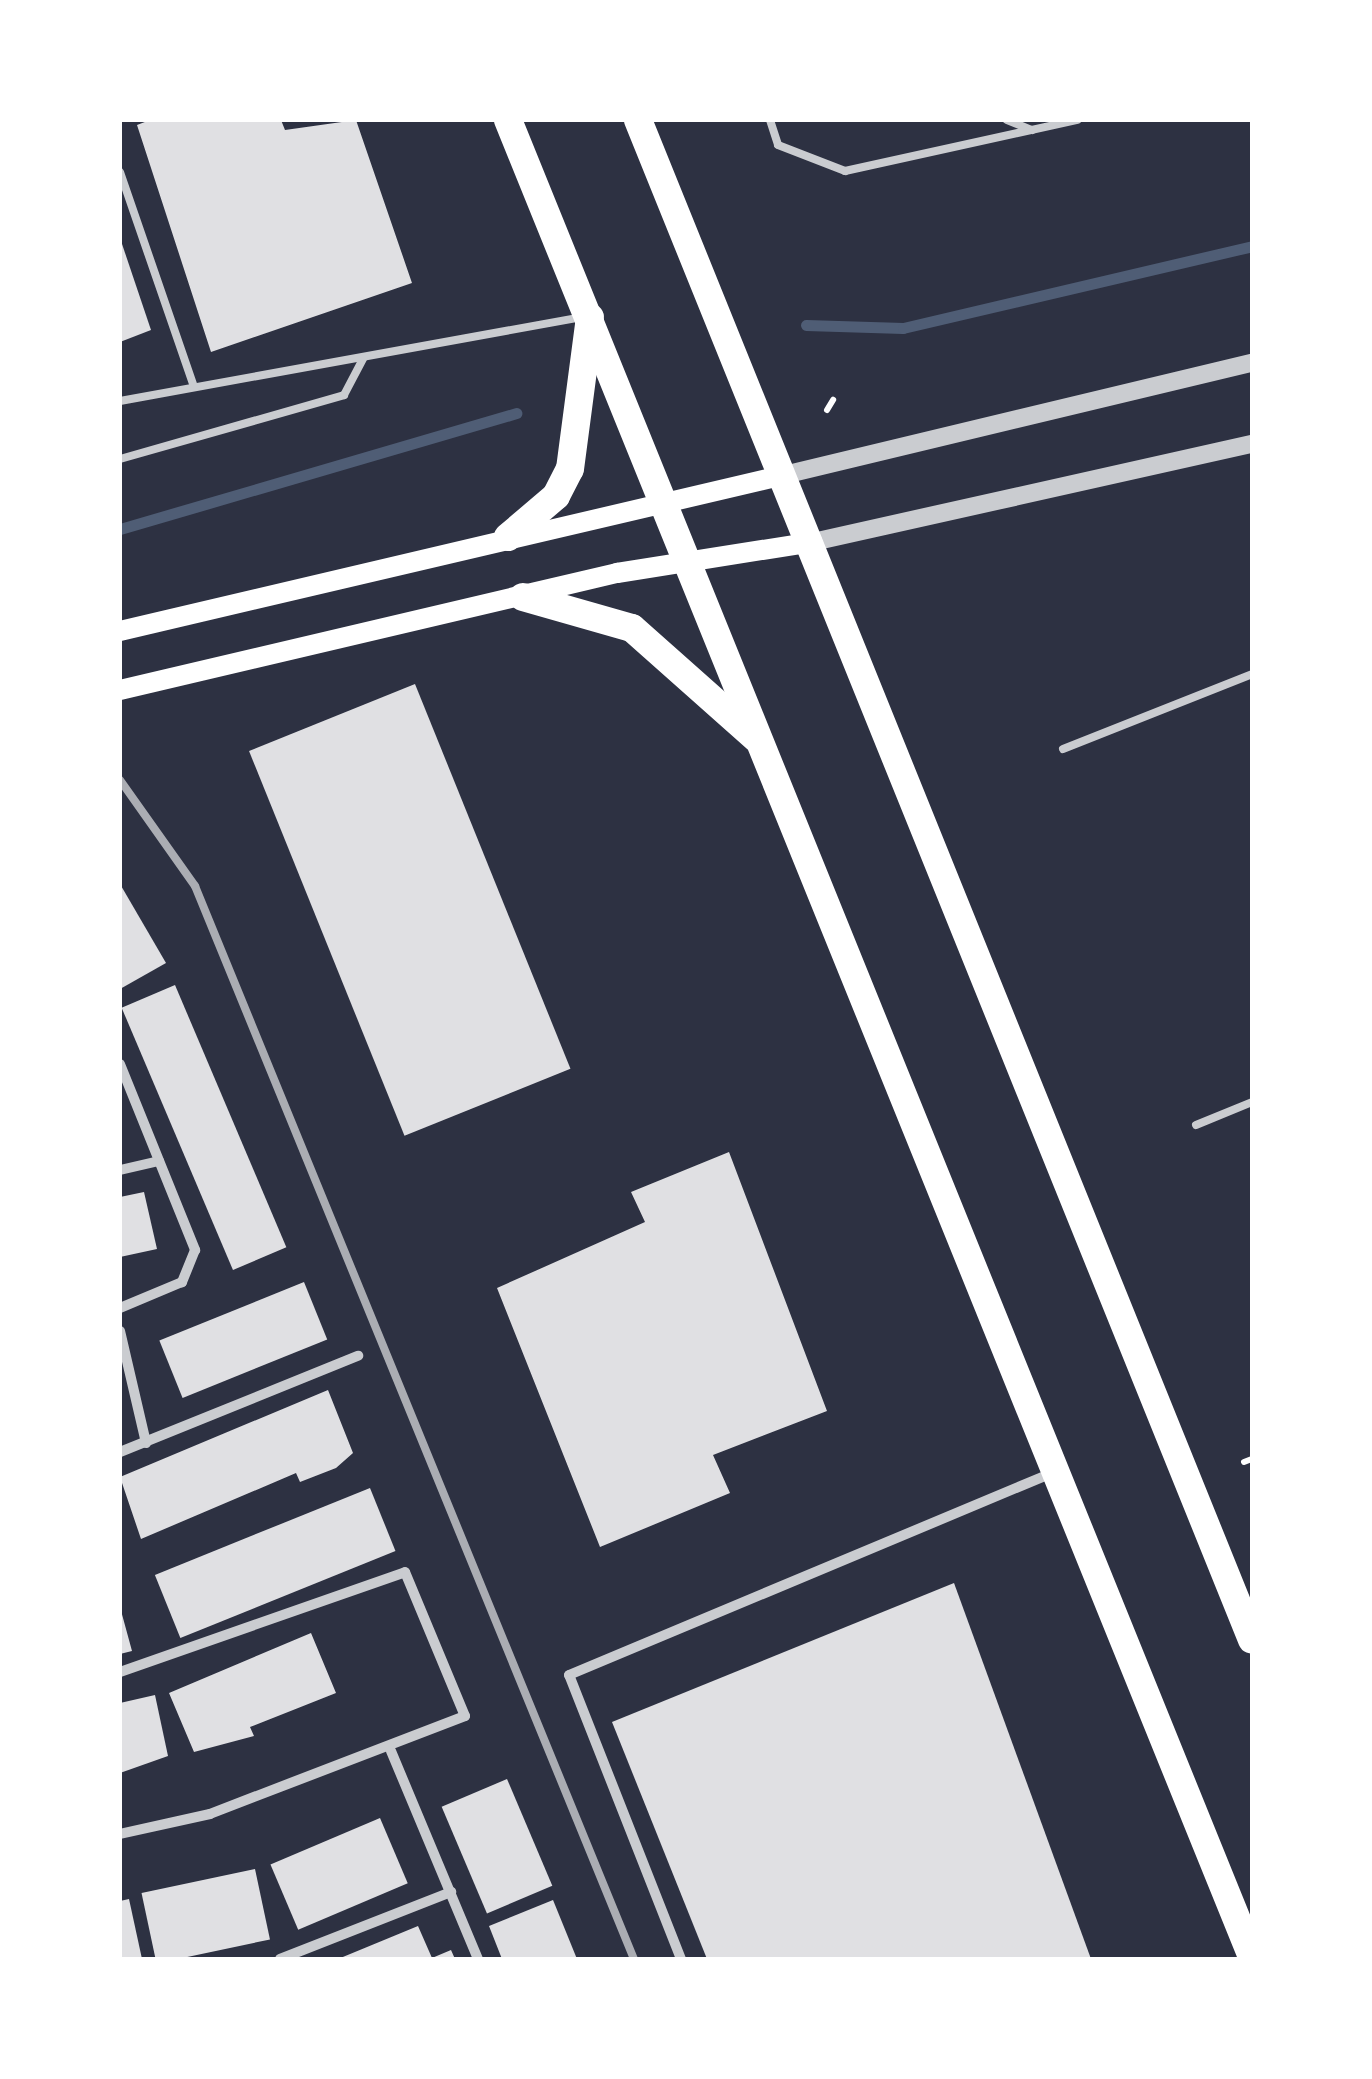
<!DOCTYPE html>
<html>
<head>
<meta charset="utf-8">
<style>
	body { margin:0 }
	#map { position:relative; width:1372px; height:2079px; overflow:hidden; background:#2d3142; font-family:"DejaVu Sans",sans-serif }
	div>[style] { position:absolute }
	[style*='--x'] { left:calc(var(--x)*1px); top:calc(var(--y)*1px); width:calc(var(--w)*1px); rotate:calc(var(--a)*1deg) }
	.stream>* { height:11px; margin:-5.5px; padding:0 5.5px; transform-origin:5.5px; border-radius:5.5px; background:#4f5d75 }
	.building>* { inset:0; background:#e0e0e3; transform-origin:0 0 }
	.path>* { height:6px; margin:-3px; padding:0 3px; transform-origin:3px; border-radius:3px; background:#fff }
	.service>* { height:8px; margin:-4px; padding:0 4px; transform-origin:4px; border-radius:4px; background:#caccd0 }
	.minor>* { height:10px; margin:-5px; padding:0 5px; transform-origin:5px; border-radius:5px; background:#caccd0 }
	.tertiary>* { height:18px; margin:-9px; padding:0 9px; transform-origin:9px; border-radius:9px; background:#caccd0 }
	.secondary>* { height:20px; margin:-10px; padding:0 10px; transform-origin:10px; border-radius:10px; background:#fff }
	.trunk>* { height:28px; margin:-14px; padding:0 14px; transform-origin:14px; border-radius:14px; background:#fff }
	.rail>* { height:8px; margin:-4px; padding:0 4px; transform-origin:4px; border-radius:4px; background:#abadb3 }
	span { translate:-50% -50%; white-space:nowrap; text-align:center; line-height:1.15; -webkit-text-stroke:9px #fff; paint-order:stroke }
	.frame { position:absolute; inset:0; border:122px solid #fff; pointer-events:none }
</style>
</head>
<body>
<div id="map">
	<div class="stream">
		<i style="--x:806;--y:325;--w:97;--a:1.8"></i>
		<i style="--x:903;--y:328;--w:359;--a:-13.2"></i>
		<i style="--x:120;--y:529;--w:413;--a:-16.3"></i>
	</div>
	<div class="building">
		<i style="clip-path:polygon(150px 120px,281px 120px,285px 130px,356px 120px,412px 283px,211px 352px,137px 125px)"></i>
		<i style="clip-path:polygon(120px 238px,151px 330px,120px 342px)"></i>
		<i style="left:415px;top:684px;width:415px;height:179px;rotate:68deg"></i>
		<i style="clip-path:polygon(120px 884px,166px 963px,120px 989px)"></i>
		<i style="left:175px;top:985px;width:285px;height:58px;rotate:67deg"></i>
		<i style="clip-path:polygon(729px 1152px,827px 1411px,713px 1455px,730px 1493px,600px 1547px,497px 1288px,645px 1222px,631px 1192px)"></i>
		<i style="clip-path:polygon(144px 1192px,157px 1249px,120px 1257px,120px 1197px)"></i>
		<i style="left:304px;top:1282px;width:62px;height:156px;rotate:68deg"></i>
		<i style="clip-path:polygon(328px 1390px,353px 1453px,336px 1468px,300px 1482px,296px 1473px,141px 1539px,120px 1477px)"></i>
		<i style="left:370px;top:1488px;width:68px;height:232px;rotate:68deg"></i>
		<i style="clip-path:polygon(954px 1583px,1091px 1959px,707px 1959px,612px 1722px)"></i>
		<i style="clip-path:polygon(120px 1607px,132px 1651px,120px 1654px)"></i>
		<i style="clip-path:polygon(311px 1633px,336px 1693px,250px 1727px,254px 1736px,194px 1752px,169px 1693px)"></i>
		<i style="clip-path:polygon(155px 1695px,168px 1756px,120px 1773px,120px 1703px)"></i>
		<i style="left:507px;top:1779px;width:116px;height:71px;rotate:67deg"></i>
		<i style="left:380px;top:1818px;width:71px;height:119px;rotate:67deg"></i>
		<i style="left:255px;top:1869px;width:72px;height:116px;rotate:78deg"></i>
		<i style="clip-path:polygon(129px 1899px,142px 1959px,120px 1959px,120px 1901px)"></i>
		<i style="clip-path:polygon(553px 1900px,577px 1959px,502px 1959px,489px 1926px)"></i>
		<i style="clip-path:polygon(418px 1926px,432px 1958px,451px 1950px,455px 1959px,338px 1959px)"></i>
	</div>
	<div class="path">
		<i style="--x:827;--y:410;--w:12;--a:-59"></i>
		<i style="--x:1244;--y:1462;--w:9;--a:-21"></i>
	</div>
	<div class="service">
		<i style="--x:770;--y:120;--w:26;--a:72"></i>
		<i style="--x:778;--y:145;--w:72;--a:21.2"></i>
		<i style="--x:845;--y:171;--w:238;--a:-12.4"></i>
		<i style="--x:1007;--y:120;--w:27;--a:22"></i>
		<i style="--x:120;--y:172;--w:224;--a:71"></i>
		<i style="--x:120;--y:401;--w:468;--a:-10.3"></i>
		<i style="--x:120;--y:459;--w:233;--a:-15.9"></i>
		<i style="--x:344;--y:395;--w:41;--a:-62.2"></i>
		<i style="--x:1063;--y:749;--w:203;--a:-21.6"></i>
		<i style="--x:1196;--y:1125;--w:61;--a:-22.3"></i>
	</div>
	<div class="minor">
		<i style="--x:120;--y:1064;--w:201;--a:68"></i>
		<i style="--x:195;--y:1250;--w:35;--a:112"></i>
		<i style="--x:182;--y:1282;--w:67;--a:157.2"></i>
		<i style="--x:120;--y:1170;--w:40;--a:-13"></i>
		<i style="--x:120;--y:1331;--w:115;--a:76.9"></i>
		<i style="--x:120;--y:1452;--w:257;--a:-22"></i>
		<i style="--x:120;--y:1672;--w:302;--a:-19.3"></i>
		<i style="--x:405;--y:1572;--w:156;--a:67.4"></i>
		<i style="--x:465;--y:1716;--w:273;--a:159"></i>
		<i style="--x:210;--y:1814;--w:92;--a:167.5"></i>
		<i style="--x:391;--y:1751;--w:225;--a:67.3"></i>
		<i style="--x:280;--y:1959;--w:184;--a:-21.4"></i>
		<i style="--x:681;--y:1959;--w:305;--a:-111.5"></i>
		<i style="--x:569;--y:1675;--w:524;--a:-22.7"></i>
	</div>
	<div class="tertiary">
		<i style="--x:784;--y:475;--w:481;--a:-13.5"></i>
		<i style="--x:813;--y:542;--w:450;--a:-12.6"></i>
	</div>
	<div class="secondary">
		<i style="--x:120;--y:631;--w:682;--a:-13.22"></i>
		<i style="--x:120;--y:690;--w:511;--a:-13.25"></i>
		<i style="--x:617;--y:573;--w:198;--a:-9"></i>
	</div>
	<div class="trunk">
		<i style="--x:508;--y:120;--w:1982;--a:67.95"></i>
		<i style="--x:638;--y:120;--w:1639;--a:68"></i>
		<i style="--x:508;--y:537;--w:63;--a:-40.5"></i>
		<i style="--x:556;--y:496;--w:30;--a:-63"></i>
		<i style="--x:570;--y:469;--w:153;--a:-82.5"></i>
		<i style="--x:523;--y:597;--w:113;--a:15.9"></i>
		<i style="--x:632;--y:628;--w:166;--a:41.6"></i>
	</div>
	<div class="rail">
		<i style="--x:120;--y:780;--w:130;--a:54.7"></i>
		<i style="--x:195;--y:886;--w:1159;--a:67.75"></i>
	</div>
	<div class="frame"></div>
</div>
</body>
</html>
